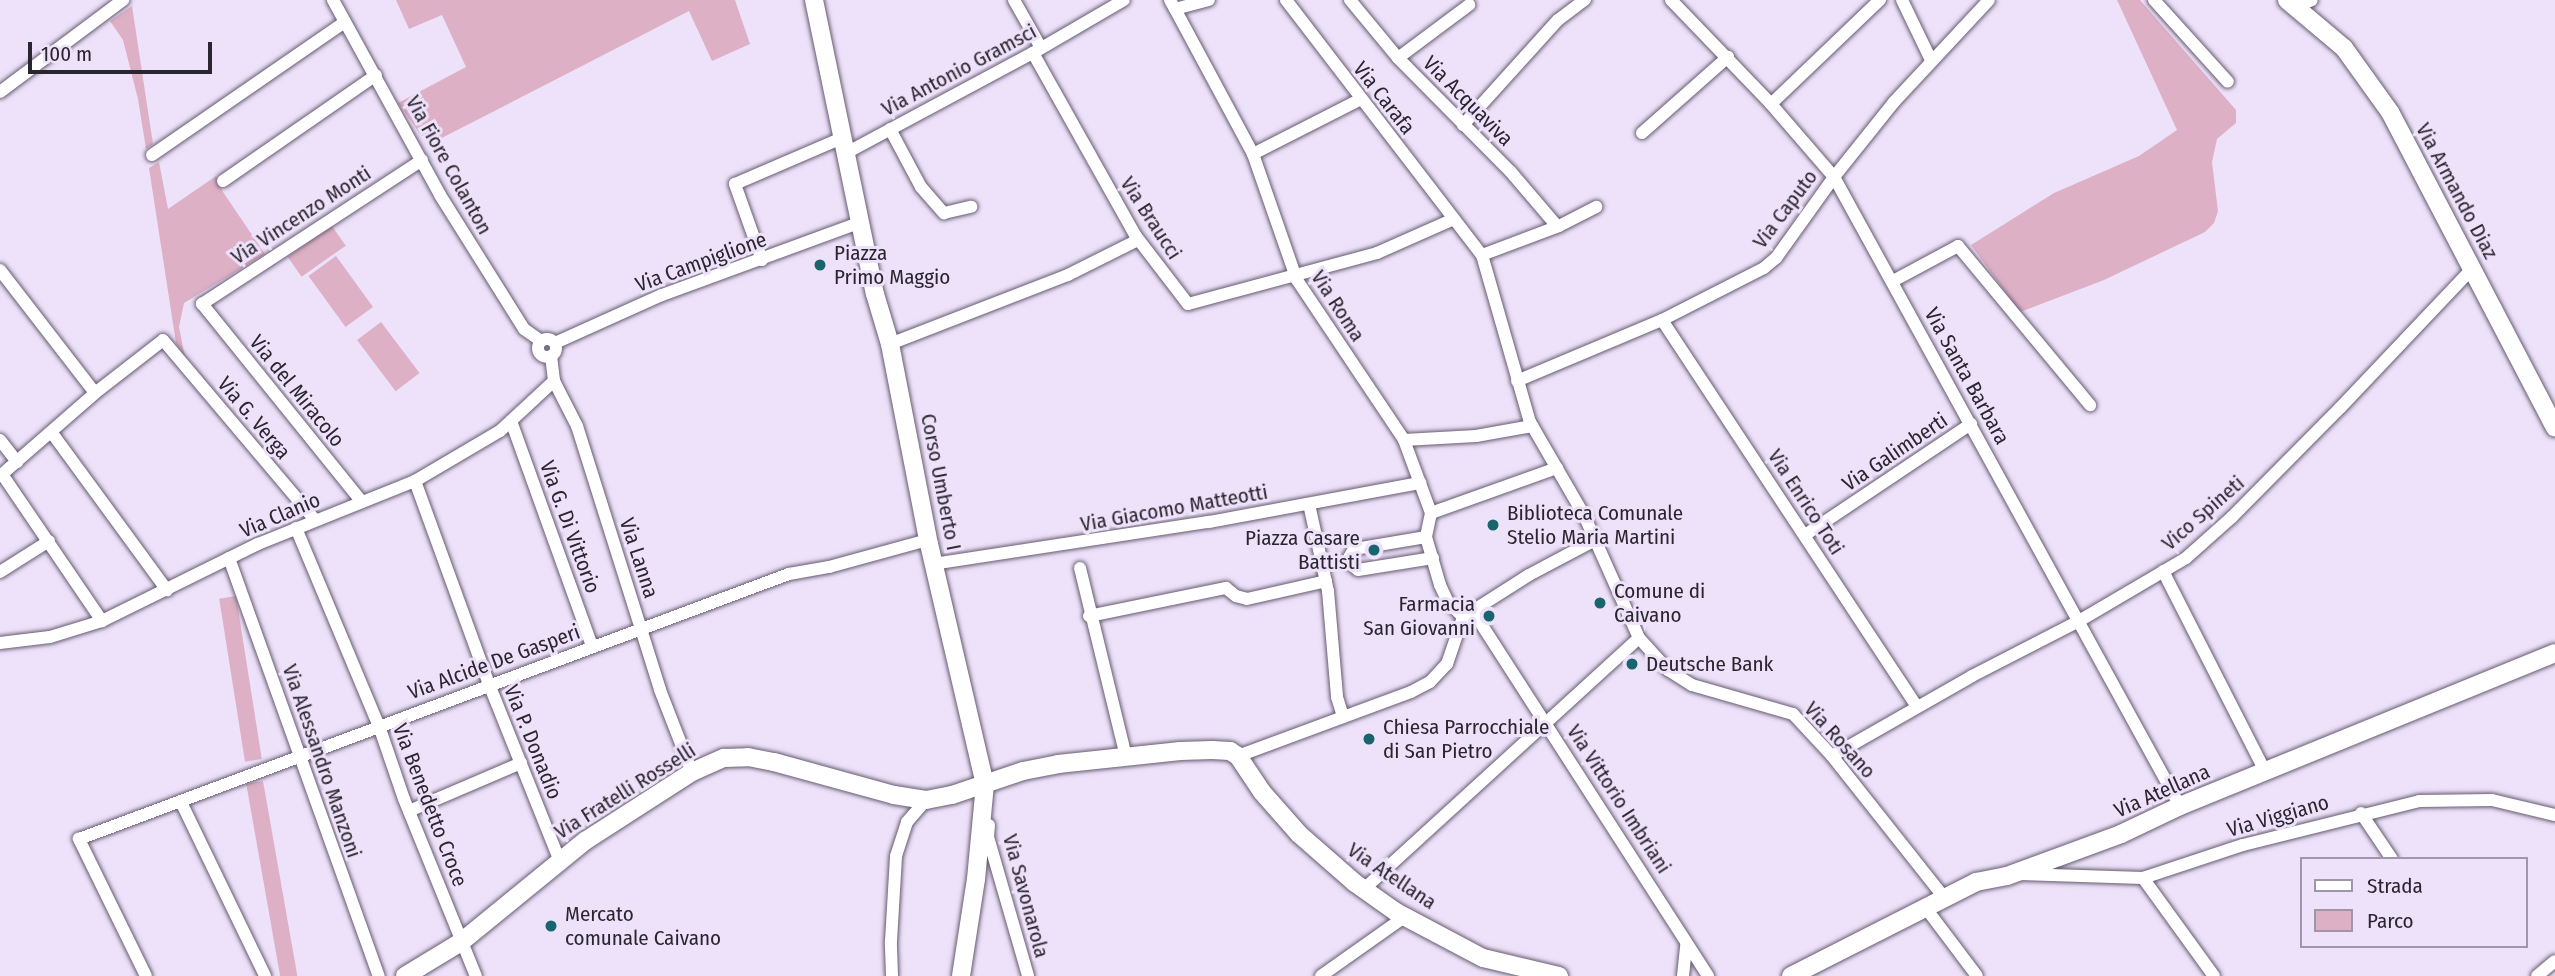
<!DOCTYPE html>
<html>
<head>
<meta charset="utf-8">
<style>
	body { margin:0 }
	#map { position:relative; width:2555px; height:976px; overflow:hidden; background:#ede2fa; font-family:"Fira Sans Condensed",sans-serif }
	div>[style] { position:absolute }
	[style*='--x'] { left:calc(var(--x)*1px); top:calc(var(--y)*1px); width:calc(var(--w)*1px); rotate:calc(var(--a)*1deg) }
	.green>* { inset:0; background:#deb0c6; transform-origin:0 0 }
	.roads { filter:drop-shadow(0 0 2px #665b70) drop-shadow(0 0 2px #665b70) }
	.street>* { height:12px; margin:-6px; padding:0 6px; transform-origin:6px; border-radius:6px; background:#fff }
	.street>.ring { margin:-6px; padding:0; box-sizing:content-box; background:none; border:12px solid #fff; border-radius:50% }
	.secondary>* { height:18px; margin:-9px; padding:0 9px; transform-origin:9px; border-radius:9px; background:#fff }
	.dots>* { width:19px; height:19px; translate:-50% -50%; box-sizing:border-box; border:4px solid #ede2fa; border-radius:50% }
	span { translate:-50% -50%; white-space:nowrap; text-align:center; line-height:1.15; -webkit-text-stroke:6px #ede2fa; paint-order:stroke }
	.street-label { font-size:21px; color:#2a262f }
	.poi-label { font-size:21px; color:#2a262f }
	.left { translate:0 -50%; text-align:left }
	.right { translate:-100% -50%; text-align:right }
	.legend { position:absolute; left:2300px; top:857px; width:228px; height:91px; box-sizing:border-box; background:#ede2fa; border:2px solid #9f97a9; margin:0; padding:9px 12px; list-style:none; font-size:21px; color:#2a262f }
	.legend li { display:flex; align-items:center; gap:14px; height:35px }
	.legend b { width:35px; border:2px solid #9f97a9 }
	.scale { position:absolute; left:28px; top:42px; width:184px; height:32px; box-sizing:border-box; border:4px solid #2a262f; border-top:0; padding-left:9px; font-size:21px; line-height:24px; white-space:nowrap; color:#2a262f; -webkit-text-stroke:5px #ede2fa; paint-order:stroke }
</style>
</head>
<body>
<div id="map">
	<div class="green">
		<i style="clip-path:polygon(396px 0,735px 0,750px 44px,712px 61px,689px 11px,428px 145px,398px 103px,466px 67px,442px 15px,409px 29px)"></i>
		<i style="clip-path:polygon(2117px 0,2140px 0,2236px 110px,2236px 123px,2217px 139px,2212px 162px,2218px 211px,2214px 223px,2205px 232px,2104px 280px,2020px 312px,1971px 245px,2054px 193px,2139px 156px,2177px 130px)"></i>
		<i style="clip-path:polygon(132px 6px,153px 144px,146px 149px,138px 99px,123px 40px,110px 21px)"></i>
		<i style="clip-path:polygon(159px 162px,168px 209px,216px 176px,223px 192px,265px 254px,184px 303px,179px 327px,185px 357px,176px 343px,149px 168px)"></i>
		<i style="left:332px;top:226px;width:24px;height:54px;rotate:55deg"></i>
		<i style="left:336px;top:256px;width:63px;height:34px;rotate:54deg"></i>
		<i style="left:381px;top:322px;width:64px;height:30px;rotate:53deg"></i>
		<i style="left:236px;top:596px;width:165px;height:17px;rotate:81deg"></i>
		<i style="left:263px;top:781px;width:198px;height:17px;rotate:80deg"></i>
	</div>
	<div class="roads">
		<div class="street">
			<i style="--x:333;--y:0;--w:222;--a:61.2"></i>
			<i style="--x:440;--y:195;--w:158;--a:57.9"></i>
			<i style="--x:524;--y:329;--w:21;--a:35"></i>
			<i style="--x:1014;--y:0;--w:55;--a:60.6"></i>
			<i style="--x:1170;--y:0;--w:10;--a:61"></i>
			<i style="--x:1175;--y:9;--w:35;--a:-15"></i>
			<i style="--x:1286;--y:0;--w:322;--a:52.5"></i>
			<i style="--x:1482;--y:255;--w:174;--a:74"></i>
			<i style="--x:1530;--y:422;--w:108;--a:59.9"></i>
			<i style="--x:1584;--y:515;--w:135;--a:65.9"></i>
			<i style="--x:1639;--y:638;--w:43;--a:47.8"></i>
			<i style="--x:1668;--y:670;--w:28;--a:32"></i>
			<i style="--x:1692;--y:685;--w:105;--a:16"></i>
			<i style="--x:1793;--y:714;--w:57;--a:47.1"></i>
			<i style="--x:1832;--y:756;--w:179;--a:51.6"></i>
			<i style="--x:1350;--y:0;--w:75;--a:50.4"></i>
			<i style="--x:1398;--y:58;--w:159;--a:45.3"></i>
			<i style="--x:1510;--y:171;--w:72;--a:49.5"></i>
			<i style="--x:1671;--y:0;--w:144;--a:46.1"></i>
			<i style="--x:1771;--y:104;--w:96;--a:49.2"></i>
			<i style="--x:1834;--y:177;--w:718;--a:61.19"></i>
			<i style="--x:1902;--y:0;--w:67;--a:64.2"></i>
			<i style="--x:2154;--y:0;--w:110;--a:47.9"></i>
			<i style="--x:2295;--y:7;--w:18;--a:-22"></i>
			<i style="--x:1175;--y:9;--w:165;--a:61.7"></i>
			<i style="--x:1253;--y:154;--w:133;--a:70.8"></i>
			<i style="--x:1297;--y:280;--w:192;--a:56.2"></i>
			<i style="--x:1404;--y:440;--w:78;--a:69.7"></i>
			<i style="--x:1431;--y:513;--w:25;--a:102"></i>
			<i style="--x:1426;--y:537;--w:50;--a:73.7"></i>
			<i style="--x:1440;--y:585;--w:19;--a:65"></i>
			<i style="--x:1448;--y:602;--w:21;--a:45"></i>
			<i style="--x:1463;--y:617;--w:15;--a:8"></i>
			<i style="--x:1478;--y:619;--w:425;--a:57.2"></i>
			<i style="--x:1033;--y:53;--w:209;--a:60.7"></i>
			<i style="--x:1135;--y:235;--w:87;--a:52.5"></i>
			<i style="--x:1188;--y:304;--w:196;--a:-15.1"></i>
			<i style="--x:1377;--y:253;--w:84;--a:-23.8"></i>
			<i style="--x:1398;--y:58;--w:89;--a:-36.7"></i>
			<i style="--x:0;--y:92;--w:154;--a:-36.8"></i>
			<i style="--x:1771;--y:104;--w:151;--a:-43.7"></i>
			<i style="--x:1463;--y:125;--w:142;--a:-47.9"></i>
			<i style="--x:1558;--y:20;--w:34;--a:-37"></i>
			<i style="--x:890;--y:129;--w:66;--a:61.9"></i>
			<i style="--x:921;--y:187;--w:35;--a:49"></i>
			<i style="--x:944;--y:213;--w:28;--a:-13"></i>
			<i style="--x:1642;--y:133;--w:115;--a:-41.5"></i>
			<i style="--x:848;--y:152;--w:210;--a:-28.2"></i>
			<i style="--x:1033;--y:53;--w:105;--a:-30.2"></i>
			<i style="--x:1253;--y:154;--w:121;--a:-27"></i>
			<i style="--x:152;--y:155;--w:234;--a:-34.6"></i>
			<i style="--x:223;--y:181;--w:186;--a:-34.7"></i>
			<i style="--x:1482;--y:255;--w:82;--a:-20.6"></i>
			<i style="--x:1559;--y:226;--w:42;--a:-27.2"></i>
			<i style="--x:762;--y:260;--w:81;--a:-109.6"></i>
			<i style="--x:735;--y:184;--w:119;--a:-23.3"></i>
			<i style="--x:0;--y:270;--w:155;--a:52.3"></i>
			<i style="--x:1893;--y:281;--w:74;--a:-28.3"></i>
			<i style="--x:1958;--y:246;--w:207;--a:50.3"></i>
			<i style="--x:1662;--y:320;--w:463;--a:56.6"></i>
			<i class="ring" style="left:538px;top:339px;width:6px;height:6px"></i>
			<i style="--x:555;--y:343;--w:117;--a:-24.2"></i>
			<i style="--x:662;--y:295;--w:213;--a:-20.1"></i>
			<i style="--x:890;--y:344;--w:191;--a:-21.2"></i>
			<i style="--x:1068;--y:275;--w:78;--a:-26.6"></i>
			<i style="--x:551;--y:356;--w:25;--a:83"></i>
			<i style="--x:554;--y:381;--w:51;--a:62.9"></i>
			<i style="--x:577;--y:426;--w:277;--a:72.5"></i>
			<i style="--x:660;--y:690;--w:88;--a:68.7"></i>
			<i style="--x:1517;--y:381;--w:157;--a:-22.8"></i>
			<i style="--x:1662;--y:320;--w:114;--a:-27"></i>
			<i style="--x:1764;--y:268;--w:16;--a:-40"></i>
			<i style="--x:1776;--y:258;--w:100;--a:-54.4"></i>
			<i style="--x:1834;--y:177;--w:96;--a:-51.3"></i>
			<i style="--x:1894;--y:102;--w:139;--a:-47"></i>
			<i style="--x:511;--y:421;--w:239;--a:70.2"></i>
			<i style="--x:52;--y:433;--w:195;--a:53.8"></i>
			<i style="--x:0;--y:440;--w:28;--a:52"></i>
			<i style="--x:1404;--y:440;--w:72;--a:-3.2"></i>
			<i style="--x:1476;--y:436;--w:57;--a:-10.1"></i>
			<i style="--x:2;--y:474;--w:178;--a:55.8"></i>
			<i style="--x:0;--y:476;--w:126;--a:-41.1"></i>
			<i style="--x:95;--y:393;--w:86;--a:-37.9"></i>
			<i style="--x:163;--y:340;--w:236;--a:49.8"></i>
			<i style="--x:415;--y:481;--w:216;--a:70"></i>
			<i style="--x:489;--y:684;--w:188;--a:68.2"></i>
			<i style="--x:362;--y:502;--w:255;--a:-128.9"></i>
			<i style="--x:202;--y:304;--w:263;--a:-33.2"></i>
			<i style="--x:1309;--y:504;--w:89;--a:77.7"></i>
			<i style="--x:1328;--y:591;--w:106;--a:85.1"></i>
			<i style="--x:1337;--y:697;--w:21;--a:73"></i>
			<i style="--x:1431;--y:513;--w:134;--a:-19.7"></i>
			<i style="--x:296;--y:528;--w:215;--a:67.3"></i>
			<i style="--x:379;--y:726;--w:77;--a:71.1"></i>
			<i style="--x:404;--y:799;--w:191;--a:67.9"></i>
			<i style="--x:1805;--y:535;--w:200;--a:-33.8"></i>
			<i style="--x:1426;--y:537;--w:73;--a:170.5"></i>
			<i style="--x:1354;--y:549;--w:14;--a:120"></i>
			<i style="--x:1347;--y:561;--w:14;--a:39"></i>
			<i style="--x:1358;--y:570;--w:76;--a:-9.1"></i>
			<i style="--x:229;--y:558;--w:444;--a:70.3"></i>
			<i style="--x:933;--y:564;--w:279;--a:-8.7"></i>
			<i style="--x:1209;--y:522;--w:215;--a:-10.5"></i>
			<i style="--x:1080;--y:568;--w:195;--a:76.3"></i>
			<i style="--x:2163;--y:571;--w:225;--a:63"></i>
			<i style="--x:0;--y:572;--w:58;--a:-32.3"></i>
			<i style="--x:1089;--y:616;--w:140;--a:-11.6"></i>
			<i style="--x:1226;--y:588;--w:13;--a:39"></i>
			<i style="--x:1236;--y:596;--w:11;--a:15"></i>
			<i style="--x:1247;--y:599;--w:81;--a:-12.8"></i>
			<i style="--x:0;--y:643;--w:50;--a:-6.8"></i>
			<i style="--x:50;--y:637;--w:54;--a:-17.1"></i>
			<i style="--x:102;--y:621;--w:174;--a:-26.3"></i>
			<i style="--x:258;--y:544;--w:169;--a:-21.9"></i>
			<i style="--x:415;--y:481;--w:99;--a:-30.5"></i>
			<i style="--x:500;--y:431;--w:74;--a:-42.8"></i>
			<i style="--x:1238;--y:756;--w:184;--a:-20.3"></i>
			<i style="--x:1411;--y:692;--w:21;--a:-28"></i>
			<i style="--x:1430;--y:682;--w:25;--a:-47"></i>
			<i style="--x:1447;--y:664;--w:50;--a:-71.2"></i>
			<i style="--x:1463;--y:617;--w:78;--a:-32.5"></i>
			<i style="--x:1529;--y:575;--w:75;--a:-27.9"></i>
			<i style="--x:1832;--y:756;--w:161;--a:-29.7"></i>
			<i style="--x:1972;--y:676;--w:120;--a:-27.2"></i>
			<i style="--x:2079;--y:621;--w:124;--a:-30.5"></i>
			<i style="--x:2186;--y:558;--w:62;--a:-41.7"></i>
			<i style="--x:2232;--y:517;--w:153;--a:-45.3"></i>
			<i style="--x:2340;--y:408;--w:192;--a:-46.5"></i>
			<i style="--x:181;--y:802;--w:193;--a:64.2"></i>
			<i style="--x:409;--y:811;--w:122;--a:-23.2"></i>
			<i style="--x:2361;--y:813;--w:55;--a:56"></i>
			<i style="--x:989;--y:825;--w:12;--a:95"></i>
			<i style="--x:988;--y:837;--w:145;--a:73.9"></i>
			<i style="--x:2020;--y:874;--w:123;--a:1.9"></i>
			<i style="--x:2143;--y:878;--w:105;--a:-18.3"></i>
			<i style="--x:2243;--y:845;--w:181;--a:-14"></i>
			<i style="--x:2419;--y:801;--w:73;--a:-0.8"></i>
			<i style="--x:2492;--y:800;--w:65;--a:13.4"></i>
			<i style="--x:2143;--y:878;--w:121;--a:54.1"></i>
			<i style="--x:1364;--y:889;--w:372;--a:-42.4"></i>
			<i style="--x:1925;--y:907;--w:86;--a:53"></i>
			<i style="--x:146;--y:976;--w:153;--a:-116.1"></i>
			<i style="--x:79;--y:839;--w:758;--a:-20.47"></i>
			<i style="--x:789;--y:574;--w:41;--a:-9.9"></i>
			<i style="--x:829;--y:567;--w:103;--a:-15.3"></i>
			<i style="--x:892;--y:976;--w:35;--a:-92"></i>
			<i style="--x:891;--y:941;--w:85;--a:-86.6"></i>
			<i style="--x:896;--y:856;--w:36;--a:-72"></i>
			<i style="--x:907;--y:822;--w:29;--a:-49"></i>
			<i style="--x:1321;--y:976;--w:105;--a:-35.3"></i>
			<i style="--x:1683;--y:976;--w:31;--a:-84"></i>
			<i style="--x:2537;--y:976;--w:23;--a:-40"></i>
		</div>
		<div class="secondary">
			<i style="--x:814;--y:0;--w:300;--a:78.3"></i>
			<i style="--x:875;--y:294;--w:52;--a:73.3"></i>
			<i style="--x:890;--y:344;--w:204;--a:79"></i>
			<i style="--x:929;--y:544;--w:246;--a:76.9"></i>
			<i style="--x:985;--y:784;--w:95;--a:95.4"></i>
			<i style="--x:976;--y:879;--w:98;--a:98.8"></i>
			<i style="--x:2287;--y:0;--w:75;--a:40.1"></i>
			<i style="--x:2344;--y:48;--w:79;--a:54.3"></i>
			<i style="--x:2390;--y:112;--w:356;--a:62.4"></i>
			<i style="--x:405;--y:976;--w:66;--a:-31.3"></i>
			<i style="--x:461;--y:942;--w:160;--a:-39.2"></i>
			<i style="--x:585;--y:841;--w:127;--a:-32.8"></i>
			<i style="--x:692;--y:772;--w:35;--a:-24"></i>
			<i style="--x:724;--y:758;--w:24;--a:-2"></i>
			<i style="--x:748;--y:757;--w:26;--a:11"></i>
			<i style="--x:774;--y:762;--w:124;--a:15.4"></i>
			<i style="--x:894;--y:795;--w:32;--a:9"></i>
			<i style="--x:926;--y:800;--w:26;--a:-11"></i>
			<i style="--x:952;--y:795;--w:75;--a:-18.7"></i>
			<i style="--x:1023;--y:771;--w:36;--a:-11"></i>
			<i style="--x:1058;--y:764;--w:123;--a:-6.1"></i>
			<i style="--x:1180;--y:751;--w:32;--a:-2"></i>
			<i style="--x:1212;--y:750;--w:18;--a:3"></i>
			<i style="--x:1230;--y:751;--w:9;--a:32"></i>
			<i style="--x:1238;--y:756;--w:43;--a:56.3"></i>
			<i style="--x:1262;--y:792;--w:56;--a:48.6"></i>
			<i style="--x:1299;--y:834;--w:74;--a:41.2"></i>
			<i style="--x:1355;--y:883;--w:50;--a:35.3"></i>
			<i style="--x:1396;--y:912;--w:98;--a:27.9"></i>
			<i style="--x:1483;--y:958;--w:78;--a:13.3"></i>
			<i style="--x:1791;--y:976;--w:208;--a:-26.9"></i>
			<i style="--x:1976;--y:882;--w:32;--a:-11"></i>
			<i style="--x:2007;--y:876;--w:121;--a:-20.2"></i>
			<i style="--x:2121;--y:834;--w:65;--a:-25.4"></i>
			<i style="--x:2180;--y:806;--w:405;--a:-22.2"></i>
		</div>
	</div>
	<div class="dots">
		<i style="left:820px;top:265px;background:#18656d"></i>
		<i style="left:1493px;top:525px;background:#18656d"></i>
		<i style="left:1374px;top:550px;background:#18656d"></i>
		<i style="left:1600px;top:603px;background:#18656d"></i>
		<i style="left:1489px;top:616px;background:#18656d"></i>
		<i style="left:1632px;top:664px;background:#18656d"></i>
		<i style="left:1369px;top:739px;background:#18656d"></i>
		<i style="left:551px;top:926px;background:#18656d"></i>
	</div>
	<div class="street-label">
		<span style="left:959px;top:70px;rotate:-28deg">Via Antonio Gramsci</span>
		<span style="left:1384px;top:98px;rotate:52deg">Via Carafa</span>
		<span style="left:1468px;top:101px;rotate:45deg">Via Acquaviva</span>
		<span style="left:449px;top:165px;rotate:61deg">Via Fiore Colanton</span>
		<span style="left:2457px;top:191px;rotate:62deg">Via Armando Diaz</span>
		<span style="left:1785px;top:209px;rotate:-53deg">Via Caputo</span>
		<span style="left:301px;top:215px;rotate:-33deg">Via Vincenzo Monti</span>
		<span style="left:1151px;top:218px;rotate:57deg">Via Braucci</span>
		<span style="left:701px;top:262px;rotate:-20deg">Via Campiglione</span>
		<span style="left:1338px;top:306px;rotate:57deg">Via Roma</span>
		<span style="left:1967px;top:376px;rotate:61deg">Via Santa Barbara</span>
		<span style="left:297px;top:391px;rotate:51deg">Via del Miracolo</span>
		<span style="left:254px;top:418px;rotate:50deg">Via G. Verga</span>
		<span style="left:1895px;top:452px;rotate:-34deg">Via Galimberti</span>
		<span style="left:941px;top:482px;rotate:79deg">Corso Umberto I</span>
		<span style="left:1806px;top:502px;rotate:57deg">Via Enrico Toti</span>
		<span style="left:1174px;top:508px;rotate:-10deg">Via Giacomo Matteotti</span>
		<span style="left:2203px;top:513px;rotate:-41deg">Vico Spineti</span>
		<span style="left:280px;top:515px;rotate:-23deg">Via Clanio</span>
		<span style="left:570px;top:527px;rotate:70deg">Via G. Di Vittorio</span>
		<span style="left:639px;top:558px;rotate:72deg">Via Lanna</span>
		<span style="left:494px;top:662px;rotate:-20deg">Via Alcide De Gasperi</span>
		<span style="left:1840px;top:740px;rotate:48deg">Via Rosano</span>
		<span style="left:533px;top:742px;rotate:68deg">Via P. Donadio</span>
		<span style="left:322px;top:761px;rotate:71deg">Via Alessandro Manzoni</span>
		<span style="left:625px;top:791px;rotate:-32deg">Via Fratelli Rosselli</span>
		<span style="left:2162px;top:791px;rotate:-24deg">Via Atellana</span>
		<span style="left:1619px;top:799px;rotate:57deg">Via Vittorio Imbriani</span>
		<span style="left:430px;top:805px;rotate:69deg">Via Benedetto Croce</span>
		<span style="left:2278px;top:816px;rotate:-16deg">Via Viggiano</span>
		<span style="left:1392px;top:876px;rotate:34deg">Via Atellana</span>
		<span style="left:1026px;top:896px;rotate:75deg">Via Savonarola</span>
	</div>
	<div class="poi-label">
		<span class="left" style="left:834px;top:265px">Piazza<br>Primo Maggio</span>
		<span class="left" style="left:1507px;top:525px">Biblioteca Comunale<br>Stelio Maria Martini</span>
		<span class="right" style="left:1360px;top:550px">Piazza Casare<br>Battisti</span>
		<span class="left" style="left:1614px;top:603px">Comune di<br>Caivano</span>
		<span class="right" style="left:1475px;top:616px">Farmacia<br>San Giovanni</span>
		<span class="left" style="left:1646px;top:664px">Deutsche Bank</span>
		<span class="left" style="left:1383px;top:739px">Chiesa Parrocchiale<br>di San Pietro</span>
		<span class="left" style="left:565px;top:926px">Mercato<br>comunale Caivano</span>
	</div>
	<ul class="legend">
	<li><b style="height:9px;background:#fff"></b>Strada</li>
	<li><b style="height:19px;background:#deb0c6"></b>Parco</li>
	</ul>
	<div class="scale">100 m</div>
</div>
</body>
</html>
